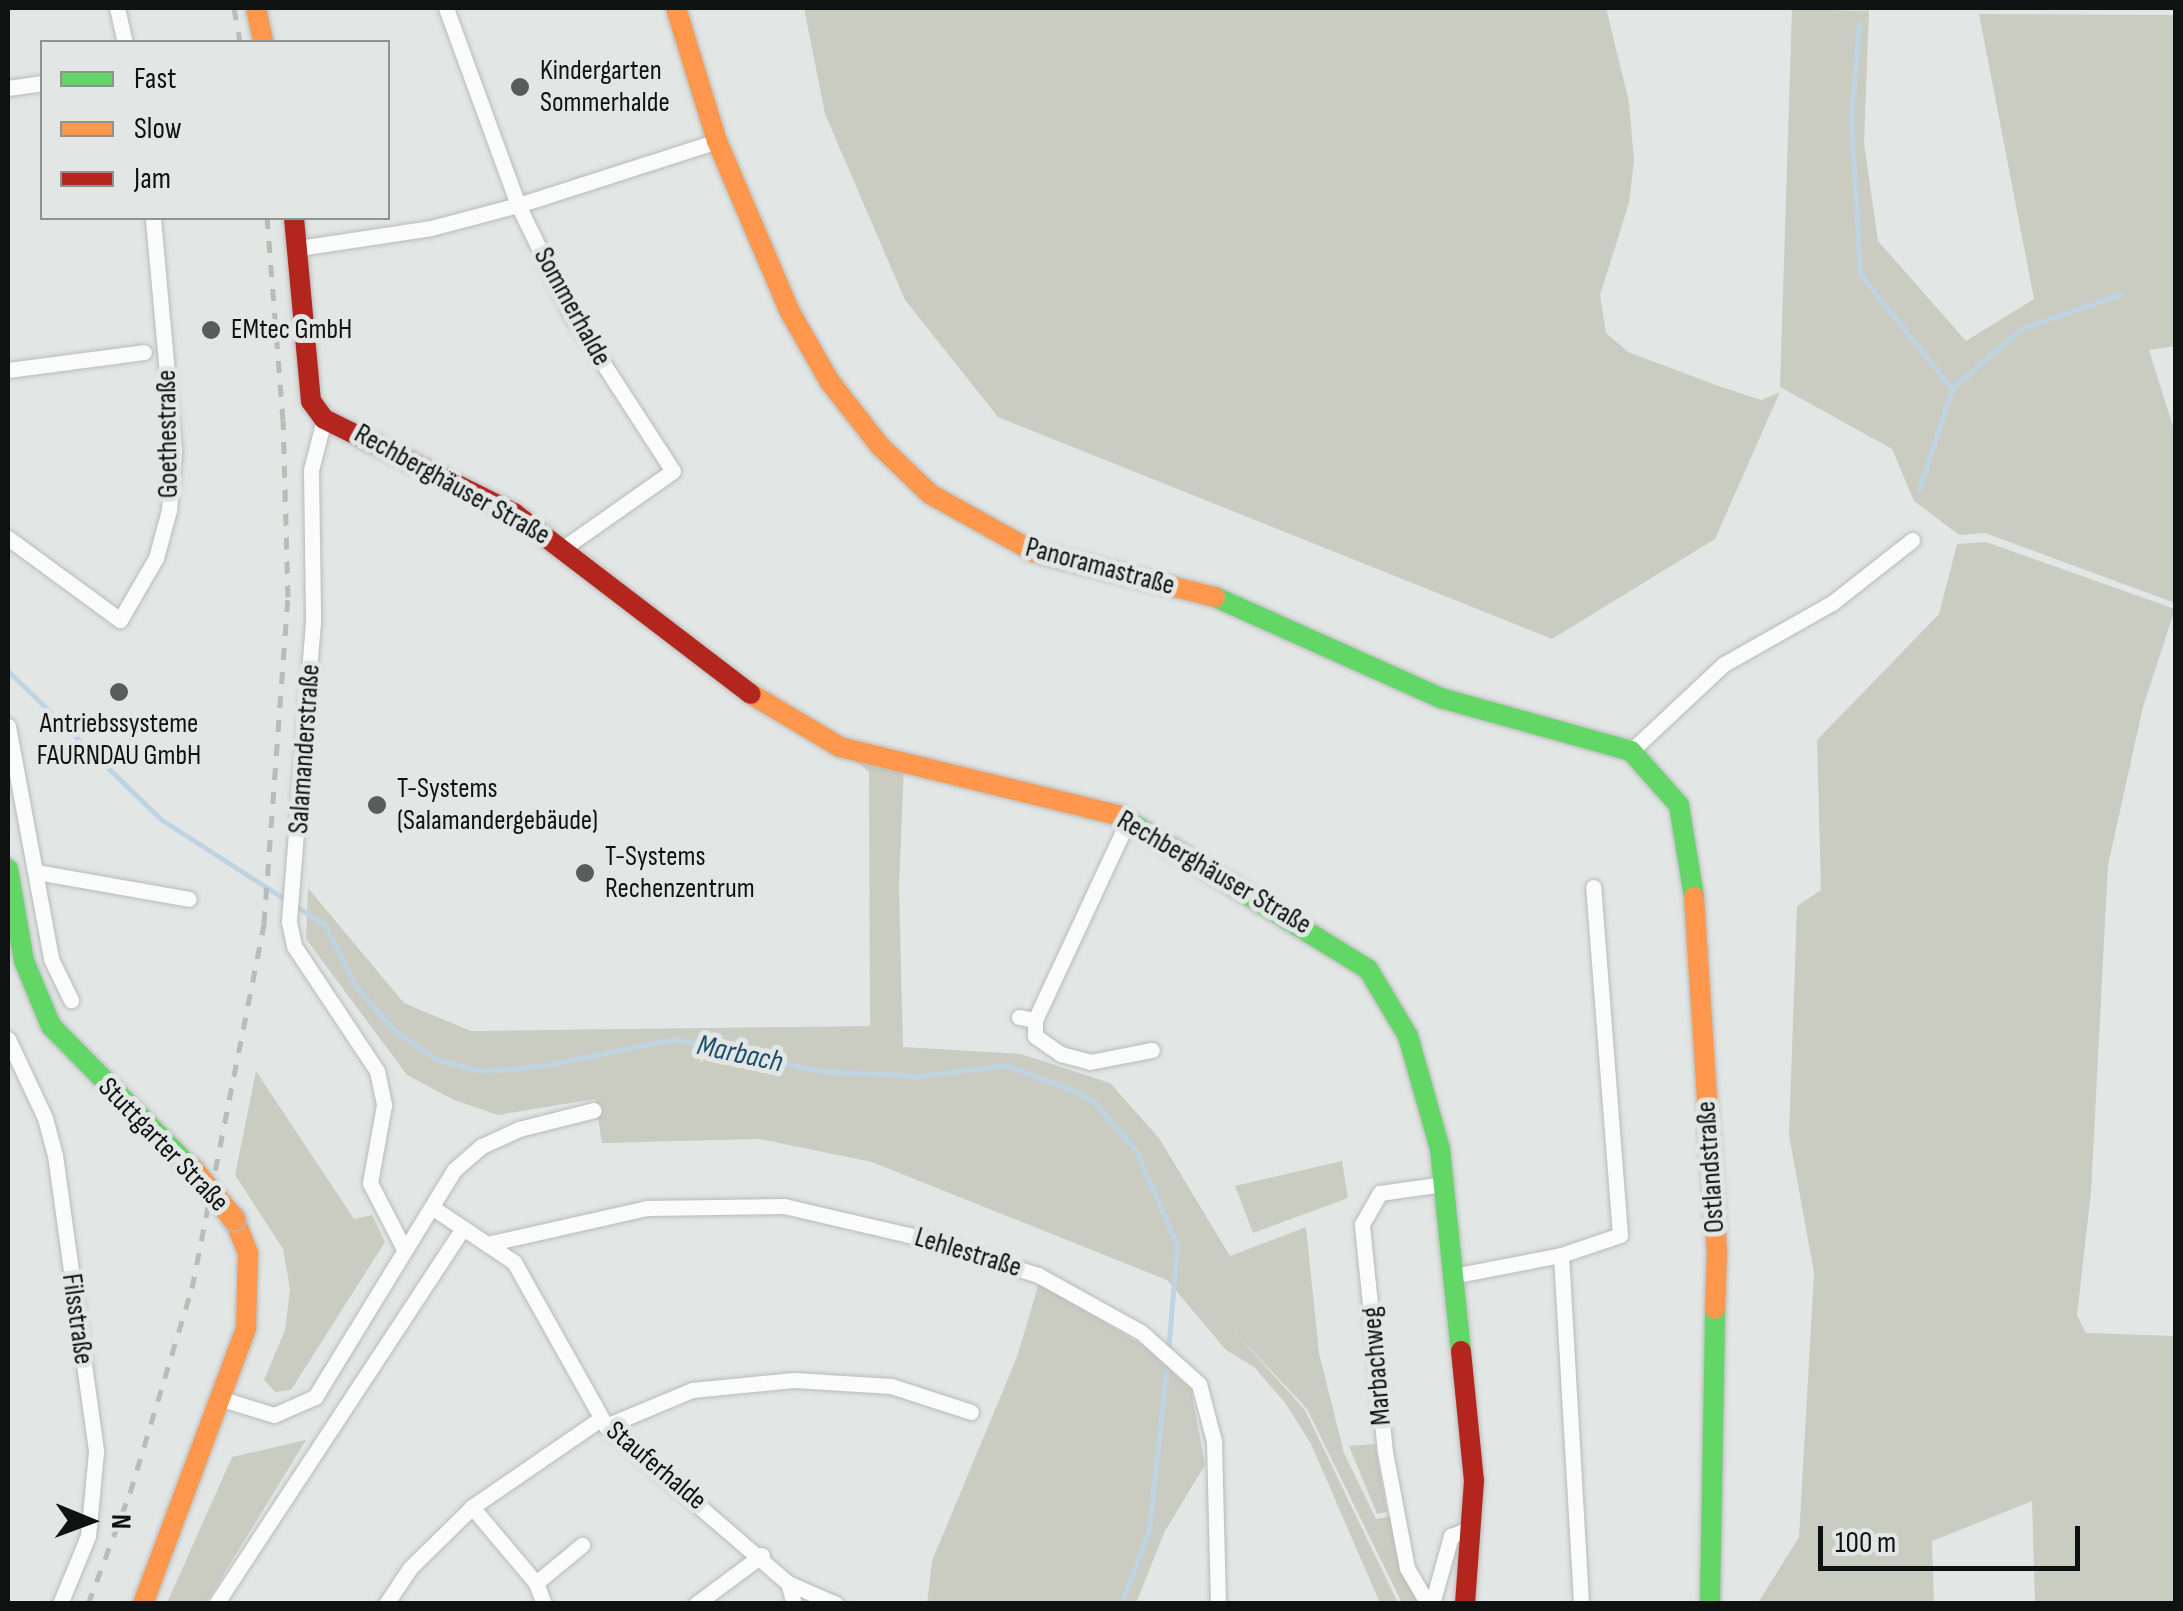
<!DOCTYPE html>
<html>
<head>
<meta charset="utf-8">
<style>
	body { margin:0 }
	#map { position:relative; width:2183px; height:1611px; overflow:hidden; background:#e3e6e5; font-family:"Sofia Sans Condensed",sans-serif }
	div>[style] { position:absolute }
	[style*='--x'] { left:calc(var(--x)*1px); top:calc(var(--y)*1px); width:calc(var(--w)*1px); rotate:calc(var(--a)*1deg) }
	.green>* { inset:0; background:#cbccc1 }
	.stream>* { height:5px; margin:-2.5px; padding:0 2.5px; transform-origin:2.5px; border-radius:2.5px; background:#bfd4e2 }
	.roads { filter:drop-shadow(0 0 2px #b9bbba) drop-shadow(0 0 2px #b9bbba) }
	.street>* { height:15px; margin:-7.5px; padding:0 7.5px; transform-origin:7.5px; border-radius:7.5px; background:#fbfbfb }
	.fast>* { height:20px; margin:-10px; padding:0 10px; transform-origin:10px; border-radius:10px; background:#63d668 }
	.slow>* { height:20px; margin:-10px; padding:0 10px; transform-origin:10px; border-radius:10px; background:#ff974d }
	.jam>* { height:20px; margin:-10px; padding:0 10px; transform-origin:10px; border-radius:10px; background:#b3261e }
	.rail>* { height:5px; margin-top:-2.5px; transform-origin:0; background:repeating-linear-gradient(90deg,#babcba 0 12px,transparent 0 24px) }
	.bridges { filter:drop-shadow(0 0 2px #b9bbba) drop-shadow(0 0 2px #b9bbba) }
	.slow-bridge>* { height:22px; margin:-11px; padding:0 11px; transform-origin:11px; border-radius:11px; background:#ff974d }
	.dots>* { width:28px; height:28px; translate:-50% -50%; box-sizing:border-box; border:5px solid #e2e7e5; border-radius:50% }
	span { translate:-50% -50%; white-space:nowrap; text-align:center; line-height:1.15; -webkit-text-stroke:10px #e2e7e5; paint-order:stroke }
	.poi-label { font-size:28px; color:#101211 }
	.left { translate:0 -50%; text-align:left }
	.street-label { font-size:28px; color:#101211 }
	.water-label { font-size:30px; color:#1c4e6c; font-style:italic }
	.frame { position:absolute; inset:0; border:10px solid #101211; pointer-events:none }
	.legend { position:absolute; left:40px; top:40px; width:350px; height:180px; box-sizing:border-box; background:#e2e7e5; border:2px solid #8e9290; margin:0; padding:12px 18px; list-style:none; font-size:30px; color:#101211 }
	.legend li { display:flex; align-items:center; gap:20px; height:50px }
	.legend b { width:50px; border:2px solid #8e9290 }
	.north { position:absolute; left:40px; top:1471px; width:100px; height:100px; -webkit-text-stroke:8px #e2e7e5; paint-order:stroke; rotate:91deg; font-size:28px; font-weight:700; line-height:40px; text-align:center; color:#101211 }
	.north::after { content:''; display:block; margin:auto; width:35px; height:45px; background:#101211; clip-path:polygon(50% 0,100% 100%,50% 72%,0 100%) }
	.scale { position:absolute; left:1818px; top:1526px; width:262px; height:45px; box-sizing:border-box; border:5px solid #101211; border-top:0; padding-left:12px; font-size:30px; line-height:35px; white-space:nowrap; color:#101211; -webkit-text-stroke:8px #e2e7e5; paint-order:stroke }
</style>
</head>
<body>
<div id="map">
	<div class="green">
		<i style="clip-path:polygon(804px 8px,1606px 8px,1629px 102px,1634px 160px,1629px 203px,1600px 295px,1606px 333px,1628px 352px,1716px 385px,1761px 400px,1780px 392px,1715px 539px,1552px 639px,998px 417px,905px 300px,825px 114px)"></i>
		<i style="clip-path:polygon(1792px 9px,1869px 11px,1864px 143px,1878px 241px,1966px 341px,2034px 299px,1979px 14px,2175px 15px,2175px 346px,2149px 350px,2175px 433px,2175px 603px,1985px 533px,1959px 535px,1914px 501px,1892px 449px,1780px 387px)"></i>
		<i style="clip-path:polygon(1986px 542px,2175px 609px,2143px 707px,2108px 865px,2091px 1192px,2077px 1315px,2086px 1333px,2175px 1336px,2175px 1603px,2035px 1603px,2032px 1501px,1932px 1541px,1934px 1603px,1758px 1603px,1799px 1537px,1814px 1273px,1789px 1135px,1797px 906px,1821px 890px,1817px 740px,1939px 614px,1957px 544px)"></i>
		<i style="clip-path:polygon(840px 747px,904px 765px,899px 887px,903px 1047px,1021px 1054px,1110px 1083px,1159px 1138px,1230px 1256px,1306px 1227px,1319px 1353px,1344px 1453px,1376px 1519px,1392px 1516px,1421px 1603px,1402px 1603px,1307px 1409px,1232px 1329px,1305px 1410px,1398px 1603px,1380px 1603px,1311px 1444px,1286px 1404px,1254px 1367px,1226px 1350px,1167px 1280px,872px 1162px,759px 1139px,602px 1143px,595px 1099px,498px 1115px,454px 1100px,407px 1075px,306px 939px,308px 888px,404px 1003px,471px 1031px,870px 1026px,869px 772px)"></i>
		<i style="clip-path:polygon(256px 1071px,354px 1219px,372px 1215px,385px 1242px,291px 1390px,275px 1392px,264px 1380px,285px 1330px,290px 1289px,283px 1249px,235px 1175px)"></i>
		<i style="clip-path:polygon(1342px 1161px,1348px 1198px,1253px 1233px,1235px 1186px)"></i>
		<i style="clip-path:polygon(1039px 1283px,1144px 1346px,1191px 1389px,1205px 1465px,1165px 1531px,1136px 1603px,927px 1604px,932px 1561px,1017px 1357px)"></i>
		<i style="clip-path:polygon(306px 1440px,206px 1603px,167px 1603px,232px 1457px)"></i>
		<i style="clip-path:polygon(1375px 1444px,1387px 1512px,1377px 1514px,1349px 1446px)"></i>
	</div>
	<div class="stream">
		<i style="--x:1859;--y:24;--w:94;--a:94.9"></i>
		<i style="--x:1851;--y:118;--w:156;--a:86.7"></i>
		<i style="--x:1860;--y:274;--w:147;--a:51.3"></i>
		<i style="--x:1952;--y:389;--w:106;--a:108.1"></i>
		<i style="--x:1952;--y:388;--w:92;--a:-40.6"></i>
		<i style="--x:2022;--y:328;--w:105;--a:-19"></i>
		<i style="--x:8;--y:671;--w:214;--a:44.1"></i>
		<i style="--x:162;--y:820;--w:148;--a:32.8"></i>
		<i style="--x:296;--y:906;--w:35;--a:33"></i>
		<i style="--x:325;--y:925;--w:69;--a:63.4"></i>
		<i style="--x:356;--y:987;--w:57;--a:48.5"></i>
		<i style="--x:394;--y:1030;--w:51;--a:34.6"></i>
		<i style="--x:436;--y:1059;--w:46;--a:15.3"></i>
		<i style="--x:480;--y:1071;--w:62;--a:-4.6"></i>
		<i style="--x:542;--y:1066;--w:136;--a:-11.5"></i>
		<i style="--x:675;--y:1039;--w:148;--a:12.4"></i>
		<i style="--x:820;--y:1071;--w:101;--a:2.8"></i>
		<i style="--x:921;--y:1076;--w:86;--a:-7.4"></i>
		<i style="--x:1006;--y:1065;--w:68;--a:20.6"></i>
		<i style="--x:1070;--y:1089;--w:26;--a:28"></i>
		<i style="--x:1093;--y:1101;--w:66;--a:49.3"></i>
		<i style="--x:1136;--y:1151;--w:103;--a:66.4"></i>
		<i style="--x:1177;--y:1245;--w:107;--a:94.8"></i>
		<i style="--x:1121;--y:1604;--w:79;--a:-69.3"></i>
		<i style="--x:1149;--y:1530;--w:168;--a:-83.8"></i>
	</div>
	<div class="roads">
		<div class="street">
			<i style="--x:117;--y:8;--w:35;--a:77"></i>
			<i style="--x:446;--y:8;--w:210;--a:69.9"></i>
			<i style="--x:518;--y:205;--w:121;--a:64.1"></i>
			<i style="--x:571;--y:314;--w:187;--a:57"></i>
			<i style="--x:673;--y:471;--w:132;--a:144.9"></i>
			<i style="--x:8;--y:88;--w:34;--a:-8"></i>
			<i style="--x:299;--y:248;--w:134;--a:-8.6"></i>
			<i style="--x:431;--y:228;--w:90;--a:-14.8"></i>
			<i style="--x:518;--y:205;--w:209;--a:-17.8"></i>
			<i style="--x:8;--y:370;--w:137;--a:-7.5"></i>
			<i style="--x:324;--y:419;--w:53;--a:104.3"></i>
			<i style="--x:311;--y:470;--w:152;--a:89.2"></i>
			<i style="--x:313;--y:622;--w:301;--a:94.6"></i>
			<i style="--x:289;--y:922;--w:25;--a:78"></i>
			<i style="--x:294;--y:946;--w:150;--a:56.4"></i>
			<i style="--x:377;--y:1071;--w:35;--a:78"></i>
			<i style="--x:384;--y:1105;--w:79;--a:100.2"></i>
			<i style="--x:370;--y:1183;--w:74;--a:62.7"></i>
			<i style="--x:8;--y:538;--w:139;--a:36.2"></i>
			<i style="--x:120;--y:620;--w:72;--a:-59.9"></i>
			<i style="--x:156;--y:558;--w:50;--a:-74.8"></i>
			<i style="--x:169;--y:510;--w:60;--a:-85.2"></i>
			<i style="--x:174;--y:450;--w:233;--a:-95.2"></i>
			<i style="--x:8;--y:726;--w:237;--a:79.5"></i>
			<i style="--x:51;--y:959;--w:46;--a:64"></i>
			<i style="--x:1631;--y:751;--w:127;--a:-43.1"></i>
			<i style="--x:1724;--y:664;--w:124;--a:-29.5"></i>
			<i style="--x:1832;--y:603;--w:102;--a:-38.2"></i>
			<i style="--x:36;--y:872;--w:155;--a:10"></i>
			<i style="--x:1019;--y:1017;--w:16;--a:11"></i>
			<i style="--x:1035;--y:1020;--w:16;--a:90"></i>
			<i style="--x:1035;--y:1036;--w:32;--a:35"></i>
			<i style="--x:1061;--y:1054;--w:30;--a:15"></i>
			<i style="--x:1090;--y:1062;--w:63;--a:-11"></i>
			<i style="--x:1035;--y:1020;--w:223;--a:-65"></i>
			<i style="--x:8;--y:1039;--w:87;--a:64.9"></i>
			<i style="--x:45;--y:1118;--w:38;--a:75"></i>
			<i style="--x:55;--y:1155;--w:300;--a:82.1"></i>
			<i style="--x:96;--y:1452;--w:84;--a:95.4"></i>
			<i style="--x:88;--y:1536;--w:74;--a:112.4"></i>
			<i style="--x:433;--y:1208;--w:97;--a:33.7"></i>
			<i style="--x:514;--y:1262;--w:188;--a:60.7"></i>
			<i style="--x:606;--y:1426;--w:240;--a:40.8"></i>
			<i style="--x:788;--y:1583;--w:52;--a:23.6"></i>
			<i style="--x:487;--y:1244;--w:164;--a:-12.7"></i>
			<i style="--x:647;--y:1208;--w:137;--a:-0.8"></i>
			<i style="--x:784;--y:1206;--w:128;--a:13.1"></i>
			<i style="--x:909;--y:1235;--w:135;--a:17.2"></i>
			<i style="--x:1038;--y:1275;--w:118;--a:29"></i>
			<i style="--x:1141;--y:1332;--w:78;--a:41.9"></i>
			<i style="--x:1199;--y:1384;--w:59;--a:75.3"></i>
			<i style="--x:1214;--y:1441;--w:163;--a:88.6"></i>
			<i style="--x:1561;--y:1255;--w:350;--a:86.7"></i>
			<i style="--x:1453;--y:1276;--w:110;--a:-11"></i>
			<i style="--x:1561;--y:1255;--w:62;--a:-18.7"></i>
			<i style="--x:1620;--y:1235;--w:349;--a:-94.4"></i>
			<i style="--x:222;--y:1399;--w:54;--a:17.1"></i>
			<i style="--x:274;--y:1415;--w:45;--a:-23.7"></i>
			<i style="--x:315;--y:1397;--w:266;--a:-58.5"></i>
			<i style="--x:454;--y:1170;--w:37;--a:-41"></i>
			<i style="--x:482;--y:1146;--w:41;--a:-24.7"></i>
			<i style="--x:519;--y:1129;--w:77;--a:-14.2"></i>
			<i style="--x:606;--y:1426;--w:93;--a:-22.7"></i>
			<i style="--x:692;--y:1390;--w:102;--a:-5.6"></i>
			<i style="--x:794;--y:1380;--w:97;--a:3.5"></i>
			<i style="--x:891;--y:1386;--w:84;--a:18"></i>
			<i style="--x:472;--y:1507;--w:99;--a:49.9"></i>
			<i style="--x:536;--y:1583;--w:22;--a:69"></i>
			<i style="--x:536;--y:1583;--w:60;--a:-39.6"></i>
			<i style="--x:788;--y:1583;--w:22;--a:74"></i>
			<i style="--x:216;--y:1604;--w:448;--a:-56.7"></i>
			<i style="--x:386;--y:1604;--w:43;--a:-56.3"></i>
			<i style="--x:410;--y:1568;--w:87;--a:-44.5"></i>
			<i style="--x:472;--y:1507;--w:155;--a:-34.5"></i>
			<i style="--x:696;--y:1604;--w:82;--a:-36.6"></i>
			<i style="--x:1428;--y:1604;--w:42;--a:-120.3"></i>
			<i style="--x:1407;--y:1568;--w:118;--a:-100.7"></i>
			<i style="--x:1385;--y:1452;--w:229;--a:-95.8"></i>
			<i style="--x:1362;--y:1224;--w:36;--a:-60"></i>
			<i style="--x:1380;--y:1193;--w:65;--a:-8"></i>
			<i style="--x:1432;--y:1604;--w:71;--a:-74.4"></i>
			<i style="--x:1451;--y:1536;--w:22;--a:-21"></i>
		</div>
		<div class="fast">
			<i style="--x:1215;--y:597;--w:248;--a:24.1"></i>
			<i style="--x:1441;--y:698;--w:197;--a:15.6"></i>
			<i style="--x:1631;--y:751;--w:72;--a:48.4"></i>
			<i style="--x:1679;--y:805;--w:93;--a:80.7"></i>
			<i style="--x:1120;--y:816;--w:291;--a:31.7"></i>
			<i style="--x:1368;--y:969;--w:78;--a:59.2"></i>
			<i style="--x:1408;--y:1036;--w:117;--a:74.2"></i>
			<i style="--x:1440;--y:1149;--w:203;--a:84.1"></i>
			<i style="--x:8;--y:869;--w:93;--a:80.1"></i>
			<i style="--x:24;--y:961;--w:70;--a:67.4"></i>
			<i style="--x:51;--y:1026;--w:202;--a:45.4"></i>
			<i style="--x:1710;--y:1604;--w:295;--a:-89"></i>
		</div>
		<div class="slow">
			<i style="--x:256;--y:8;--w:35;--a:78"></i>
			<i style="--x:676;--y:8;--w:139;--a:72.9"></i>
			<i style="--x:717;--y:141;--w:186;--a:66.9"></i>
			<i style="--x:790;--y:312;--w:81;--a:60.3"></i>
			<i style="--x:830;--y:382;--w:81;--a:52"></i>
			<i style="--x:880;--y:446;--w:69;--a:43.8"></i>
			<i style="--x:930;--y:494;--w:119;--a:29.1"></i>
			<i style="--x:1034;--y:552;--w:187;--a:14"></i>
			<i style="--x:751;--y:694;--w:104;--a:30.8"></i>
			<i style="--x:840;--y:747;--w:288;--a:13.8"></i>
			<i style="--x:1694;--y:897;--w:356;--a:86.3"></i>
			<i style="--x:1717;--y:1252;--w:57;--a:92"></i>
			<i style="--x:143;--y:1604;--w:295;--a:-69.5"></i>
			<i style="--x:246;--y:1328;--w:75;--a:-88.5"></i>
			<i style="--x:248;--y:1253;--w:37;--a:-112"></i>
		</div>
		<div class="jam">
			<i style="--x:294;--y:218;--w:184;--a:84.7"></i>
			<i style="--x:311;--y:401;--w:22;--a:54"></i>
			<i style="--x:324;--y:419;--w:212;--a:26.3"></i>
			<i style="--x:514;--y:513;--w:298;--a:37.4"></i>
			<i style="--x:1461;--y:1351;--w:131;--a:84.3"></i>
			<i style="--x:1474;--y:1481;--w:123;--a:94.2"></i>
		</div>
	</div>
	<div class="rail">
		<i style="--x:234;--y:8;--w:35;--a:80"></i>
		<i style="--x:88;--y:1604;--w:119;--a:-69.3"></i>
		<i style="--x:130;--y:1493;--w:214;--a:-73.2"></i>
		<i style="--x:192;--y:1288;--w:372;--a:-78.8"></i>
		<i style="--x:264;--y:923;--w:327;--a:-85.8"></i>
		<i style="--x:288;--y:597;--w:177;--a:-91.6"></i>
		<i style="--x:283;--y:420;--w:203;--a:-94.5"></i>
	</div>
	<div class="bridges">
		<div class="slow-bridge">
			<i style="--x:193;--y:1170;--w:64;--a:50.1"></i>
		</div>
	</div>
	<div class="dots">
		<i style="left:520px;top:87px;background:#5a5c5b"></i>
		<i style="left:211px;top:330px;background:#5a5c5b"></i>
		<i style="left:119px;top:692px;background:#5a5c5b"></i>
		<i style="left:377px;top:805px;background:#5a5c5b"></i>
		<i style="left:585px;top:873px;background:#5a5c5b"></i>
	</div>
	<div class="poi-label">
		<span class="left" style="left:540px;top:87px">Kindergarten<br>Sommerhalde</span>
		<span class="left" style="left:231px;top:330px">EMtec GmbH</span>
		<span style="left:119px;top:740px">Antriebssysteme<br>FAURNDAU GmbH</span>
		<span class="left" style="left:397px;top:805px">T-Systems<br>(Salamandergebäude)</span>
		<span class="left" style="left:605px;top:873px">T-Systems<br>Rechenzentrum</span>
	</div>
	<div class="street-label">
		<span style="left:572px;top:307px;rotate:61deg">Sommerhalde</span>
		<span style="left:168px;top:434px;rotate:-91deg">Goethestraße</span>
		<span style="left:452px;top:485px;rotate:29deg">Rechberghäuser Straße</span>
		<span style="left:1100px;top:567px;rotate:15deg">Panoramastraße</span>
		<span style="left:305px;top:749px;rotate:-86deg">Salamanderstraße</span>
		<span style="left:1214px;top:873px;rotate:30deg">Rechberghäuser Straße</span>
		<span style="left:163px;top:1145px;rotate:46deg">Stuttgarter Straße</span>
		<span style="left:1711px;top:1167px;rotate:-94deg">Ostlandstraße</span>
		<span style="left:968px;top:1253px;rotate:17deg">Lehlestraße</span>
		<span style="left:77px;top:1319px;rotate:82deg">Filsstraße</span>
		<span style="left:1377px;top:1366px;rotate:-95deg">Marbachweg</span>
		<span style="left:656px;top:1466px;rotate:40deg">Stauferhalde</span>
	</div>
	<div class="water-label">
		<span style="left:740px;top:1054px;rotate:12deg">Marbach</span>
	</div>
	<div class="frame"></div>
	<ul class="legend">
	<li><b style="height:12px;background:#63d668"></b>Fast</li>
	<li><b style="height:12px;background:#ff974d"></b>Slow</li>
	<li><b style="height:12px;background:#b3261e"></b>Jam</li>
	</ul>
	<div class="north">N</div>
	<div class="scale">100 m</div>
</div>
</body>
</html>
